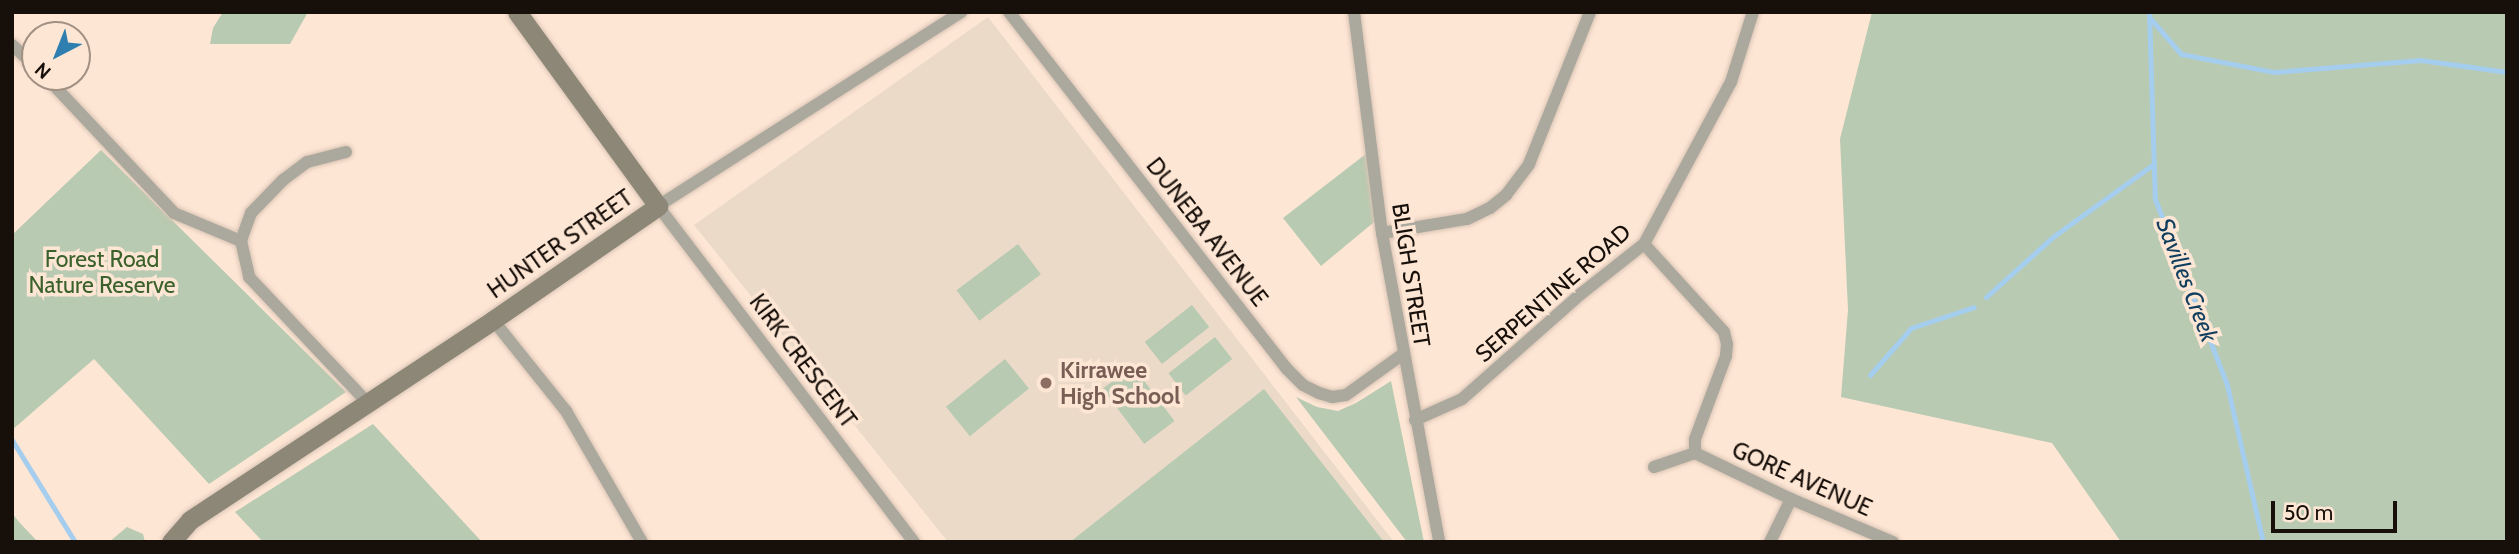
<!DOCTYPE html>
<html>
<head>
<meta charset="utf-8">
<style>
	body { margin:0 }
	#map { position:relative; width:2519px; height:554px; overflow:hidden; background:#fee6d5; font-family:Cabin,sans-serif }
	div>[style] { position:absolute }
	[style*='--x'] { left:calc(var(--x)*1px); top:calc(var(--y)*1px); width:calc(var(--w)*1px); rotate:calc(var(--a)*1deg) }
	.education>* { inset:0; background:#ecdac9 }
	.green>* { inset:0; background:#b8cab1; transform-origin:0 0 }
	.stream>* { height:5px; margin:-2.5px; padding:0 2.5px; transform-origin:2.5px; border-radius:2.5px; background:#a5cdee }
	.roads { filter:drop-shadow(0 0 2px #d9c4b4) drop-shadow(0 0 2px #d9c4b4) }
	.street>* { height:12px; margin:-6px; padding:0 6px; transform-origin:6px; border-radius:6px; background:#aba89d }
	.secondary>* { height:19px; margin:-9.5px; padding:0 9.5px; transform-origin:9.5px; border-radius:9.5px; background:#8c8777 }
	.dots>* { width:19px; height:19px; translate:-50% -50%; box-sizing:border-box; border:4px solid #fee6d5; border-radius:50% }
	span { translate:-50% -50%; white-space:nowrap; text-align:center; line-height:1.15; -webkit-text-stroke:7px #fee6d5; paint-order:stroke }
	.street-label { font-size:23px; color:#170f09 }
	.park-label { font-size:23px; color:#3b622c }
	.education-label { font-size:23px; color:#785e54; font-weight:700 }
	.left { translate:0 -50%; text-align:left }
	.water-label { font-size:24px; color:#0f3d5e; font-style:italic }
	.frame { position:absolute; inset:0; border:14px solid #170f09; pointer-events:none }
	.north { position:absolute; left:21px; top:21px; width:70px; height:70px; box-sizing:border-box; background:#fee6d5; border:2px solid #a29083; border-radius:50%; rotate:222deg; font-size:19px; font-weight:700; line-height:28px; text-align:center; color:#170f09 }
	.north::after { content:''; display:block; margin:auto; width:24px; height:32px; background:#2e7fb0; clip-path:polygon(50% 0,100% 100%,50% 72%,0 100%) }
	.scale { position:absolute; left:2271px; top:501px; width:126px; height:32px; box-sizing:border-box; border:4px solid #170f09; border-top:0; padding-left:9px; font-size:21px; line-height:24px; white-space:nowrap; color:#170f09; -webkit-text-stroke:5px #fee6d5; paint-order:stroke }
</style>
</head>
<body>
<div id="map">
	<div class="education">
		<i style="clip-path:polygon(988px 17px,1394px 542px,948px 542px,694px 225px)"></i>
	</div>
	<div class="green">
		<i style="clip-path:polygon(223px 12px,308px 12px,290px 44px,210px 44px,213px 28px)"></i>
		<i style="clip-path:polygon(1872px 12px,2507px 12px,2507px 542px,2121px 542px,2052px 443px,1841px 397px,1848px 310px,1840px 139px)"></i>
		<i style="clip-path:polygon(101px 150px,346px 392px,209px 484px,94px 359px,12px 430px,12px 235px)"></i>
		<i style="clip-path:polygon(1371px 150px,1379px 218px,1321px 266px,1283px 218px)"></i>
		<i style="left:1018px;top:244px;width:38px;height:77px;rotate:53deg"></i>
		<i style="left:1192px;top:305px;width:28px;height:60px;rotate:52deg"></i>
		<i style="left:1215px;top:337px;width:28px;height:59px;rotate:52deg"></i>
		<i style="left:1005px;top:359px;width:38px;height:76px;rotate:51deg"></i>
		<i style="left:1133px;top:366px;width:69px;height:38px;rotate:53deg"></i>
		<i style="clip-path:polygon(1391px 381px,1424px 542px,1407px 542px,1296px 397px,1317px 407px,1338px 411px,1356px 403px)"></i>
		<i style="clip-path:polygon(1264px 389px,1384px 542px,1070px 542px)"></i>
		<i style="clip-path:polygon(373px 424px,482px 542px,263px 542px,235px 512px)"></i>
		<i style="clip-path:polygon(12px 513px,19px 522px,38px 542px,12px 542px)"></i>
		<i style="clip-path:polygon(127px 527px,143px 534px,145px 542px,109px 542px)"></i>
	</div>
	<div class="stream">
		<i style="--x:2149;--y:12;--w:187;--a:88.2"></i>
		<i style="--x:2155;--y:199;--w:199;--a:68.8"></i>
		<i style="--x:2227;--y:385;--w:161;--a:77.1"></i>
		<i style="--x:2150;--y:18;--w:48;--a:49.3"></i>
		<i style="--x:2181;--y:54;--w:95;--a:11"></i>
		<i style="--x:2274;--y:72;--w:147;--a:-4.7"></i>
		<i style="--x:2421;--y:60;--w:87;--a:7.9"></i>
		<i style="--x:1986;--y:297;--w:91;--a:-41.9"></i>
		<i style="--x:2054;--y:236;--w:123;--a:-35.8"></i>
		<i style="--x:1870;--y:375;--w:62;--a:-48.9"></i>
		<i style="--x:1911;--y:328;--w:66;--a:-18.4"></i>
		<i style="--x:12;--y:440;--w:120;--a:58.3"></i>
	</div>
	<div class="roads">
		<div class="street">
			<i style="--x:1009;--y:12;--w:451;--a:52.1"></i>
			<i style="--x:1286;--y:368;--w:24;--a:45"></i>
			<i style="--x:1303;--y:385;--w:18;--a:27"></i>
			<i style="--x:1319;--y:393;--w:14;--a:17"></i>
			<i style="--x:1332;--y:397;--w:14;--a:-8"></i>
			<i style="--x:1346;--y:395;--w:70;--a:-35.7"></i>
			<i style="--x:1354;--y:12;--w:223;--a:82.8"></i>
			<i style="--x:1382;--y:233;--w:314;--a:79.5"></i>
			<i style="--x:12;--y:45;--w:31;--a:42"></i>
			<i style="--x:46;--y:77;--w:187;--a:46.7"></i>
			<i style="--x:174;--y:213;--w:73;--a:22.7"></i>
			<i style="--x:346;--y:152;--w:40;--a:165.6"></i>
			<i style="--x:307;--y:162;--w:30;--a:143"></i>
			<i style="--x:283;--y:180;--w:46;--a:134.1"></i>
			<i style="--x:251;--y:213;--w:30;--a:110"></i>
			<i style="--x:241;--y:241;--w:37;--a:77"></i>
			<i style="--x:249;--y:277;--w:170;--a:46.7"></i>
			<i style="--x:1382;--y:233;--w:86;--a:-9.4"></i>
			<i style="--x:1467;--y:219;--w:25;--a:-26"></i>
			<i style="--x:1490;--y:208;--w:21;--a:-39"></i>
			<i style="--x:1506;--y:195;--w:39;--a:-53"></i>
			<i style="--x:1529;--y:164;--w:164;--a:-68.1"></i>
			<i style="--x:1644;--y:244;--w:119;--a:47.7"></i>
			<i style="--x:1724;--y:332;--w:12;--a:76"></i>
			<i style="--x:1727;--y:344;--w:12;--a:95"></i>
			<i style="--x:1726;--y:356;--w:89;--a:110.5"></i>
			<i style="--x:1695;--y:439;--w:14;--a:90"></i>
			<i style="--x:1695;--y:453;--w:106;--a:25.6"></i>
			<i style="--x:1791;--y:499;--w:111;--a:22.9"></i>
			<i style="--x:493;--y:320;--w:117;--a:51.3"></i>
			<i style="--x:566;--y:411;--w:151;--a:59.9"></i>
			<i style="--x:1415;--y:420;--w:51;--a:-24.1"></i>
			<i style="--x:1462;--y:399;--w:160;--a:-41.5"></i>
			<i style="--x:1582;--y:293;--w:79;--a:-38.3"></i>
			<i style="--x:1644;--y:244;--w:184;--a:-61.8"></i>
			<i style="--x:1731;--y:82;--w:73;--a:-72.6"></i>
			<i style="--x:1654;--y:467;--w:43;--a:-18.9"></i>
			<i style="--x:914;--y:542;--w:422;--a:-127.3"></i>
			<i style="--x:658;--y:206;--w:360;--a:-32.6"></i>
			<i style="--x:1770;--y:542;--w:48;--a:-64"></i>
		</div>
		<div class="secondary">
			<i style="--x:171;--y:542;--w:29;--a:-49"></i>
			<i style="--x:190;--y:520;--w:363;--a:-33.4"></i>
			<i style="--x:493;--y:320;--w:201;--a:-34.6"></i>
			<i style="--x:658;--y:206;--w:240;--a:-126"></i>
		</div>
	</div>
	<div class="dots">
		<i style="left:1046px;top:383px;background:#8d6e63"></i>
	</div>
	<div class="street-label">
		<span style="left:1207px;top:232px;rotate:52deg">DUNEBA AVENUE</span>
		<span style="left:560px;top:244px;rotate:-35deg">HUNTER STREET</span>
		<span style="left:1411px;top:275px;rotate:81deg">BLIGH STREET</span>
		<span style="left:1553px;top:293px;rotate:-41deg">SERPENTINE ROAD</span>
		<span style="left:803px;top:361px;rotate:53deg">KIRK CRESCENT</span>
		<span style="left:1802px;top:479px;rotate:24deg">GORE AVENUE</span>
	</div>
	<div class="park-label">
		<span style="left:102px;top:272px">Forest Road<br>Nature Reserve</span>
	</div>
	<div class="education-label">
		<span class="left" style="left:1060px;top:383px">Kirrawee<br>High School</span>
	</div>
	<div class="water-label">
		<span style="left:2187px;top:280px;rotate:69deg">Savilles Creek</span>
	</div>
	<div class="frame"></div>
	<div class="north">N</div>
	<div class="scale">50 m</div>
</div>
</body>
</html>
